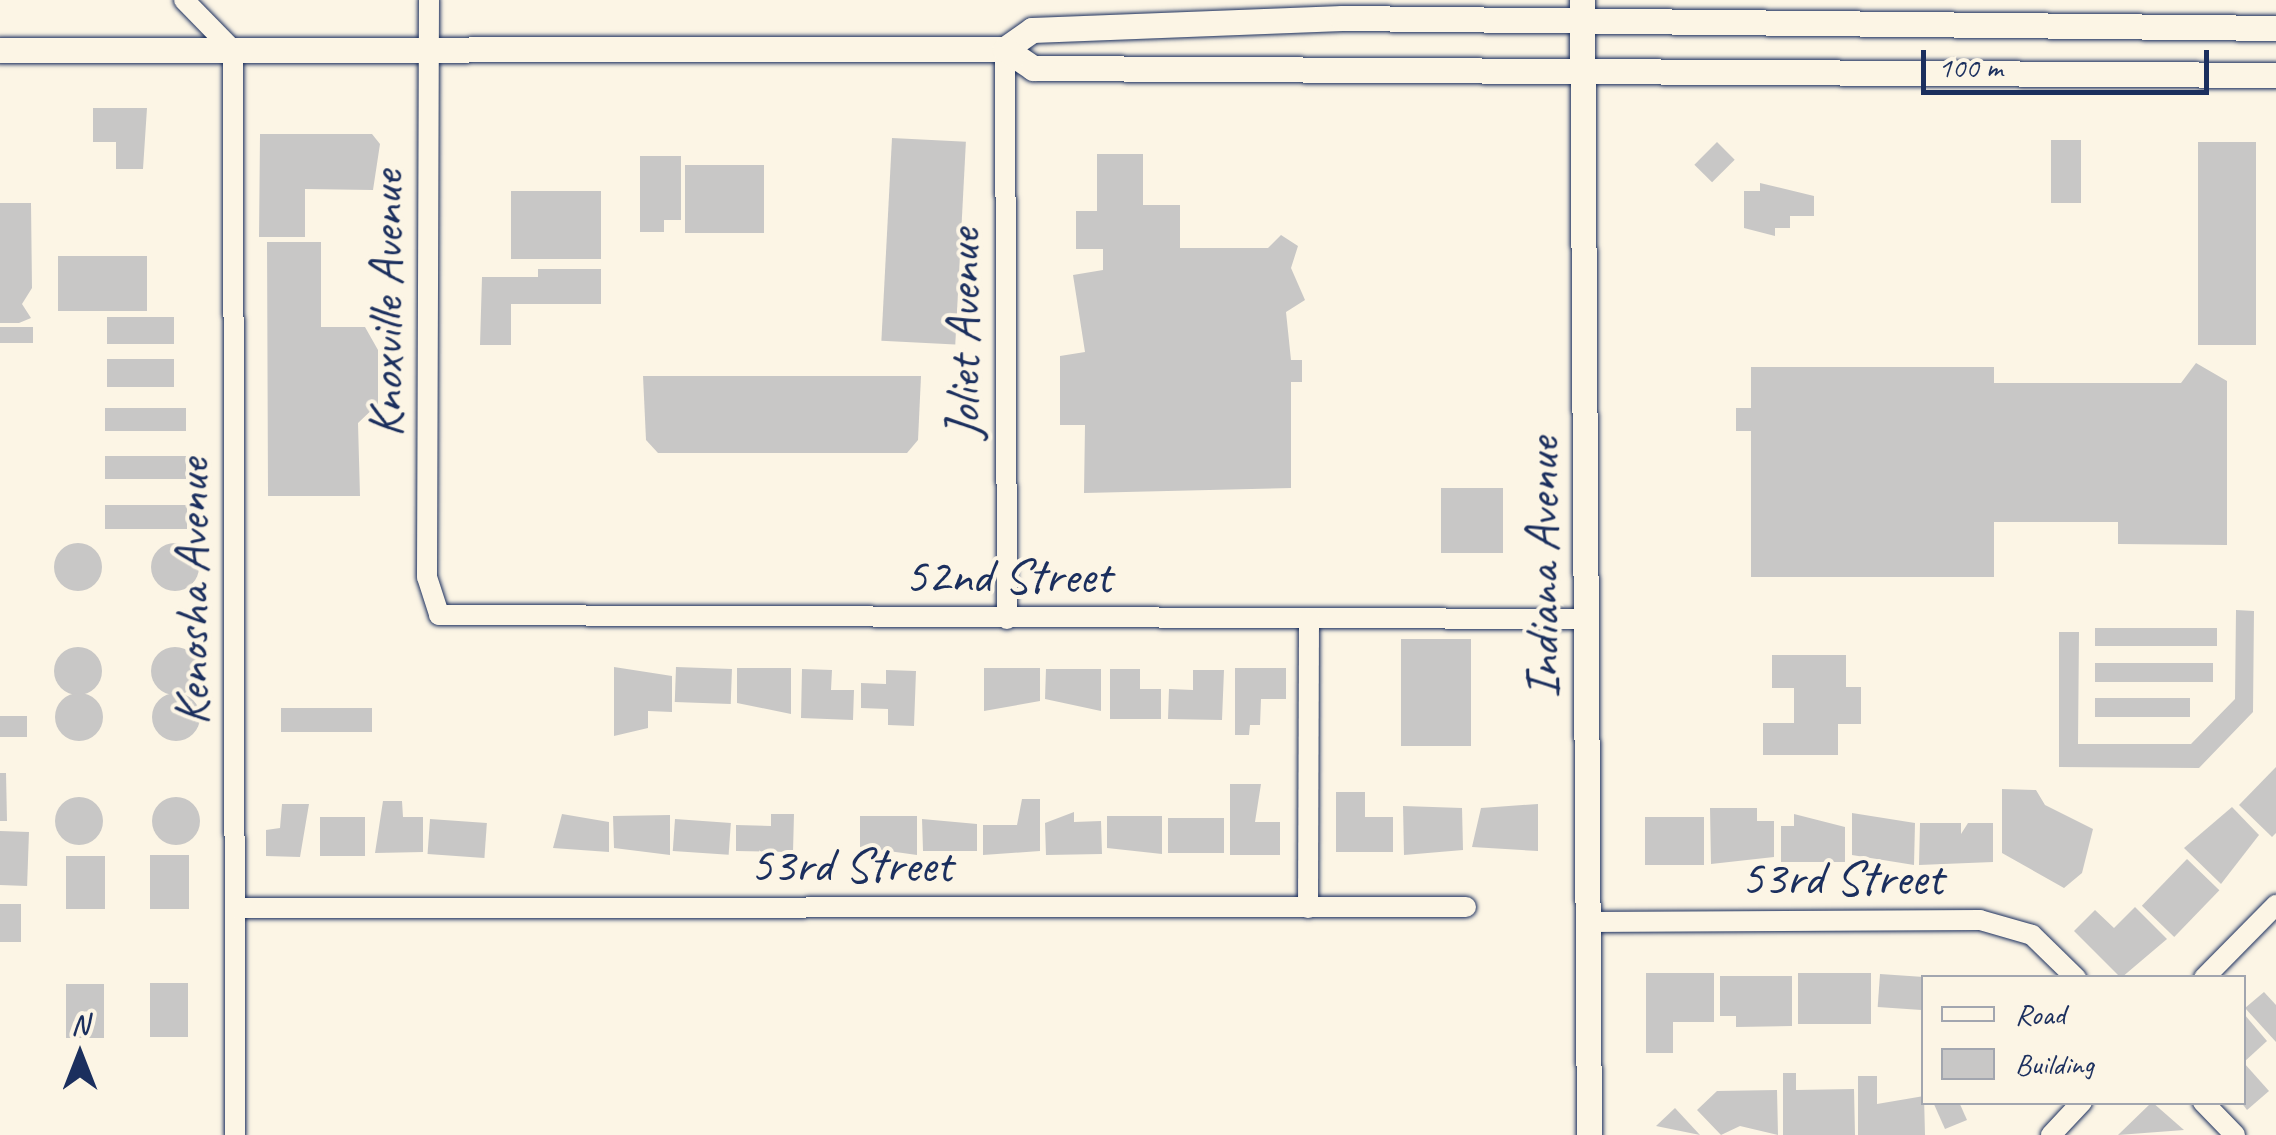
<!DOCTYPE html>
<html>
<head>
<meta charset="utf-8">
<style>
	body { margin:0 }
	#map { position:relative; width:2276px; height:1135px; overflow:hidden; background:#fcf5e5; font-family:Caveat,sans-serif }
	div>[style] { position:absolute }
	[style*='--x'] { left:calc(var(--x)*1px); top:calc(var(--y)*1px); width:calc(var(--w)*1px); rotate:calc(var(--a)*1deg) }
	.building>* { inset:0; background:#c8c7c6; transform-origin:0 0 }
	.round { border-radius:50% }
	.roads { filter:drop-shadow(0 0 2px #1b2f5e) drop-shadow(0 0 2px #1b2f5e) }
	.minor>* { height:20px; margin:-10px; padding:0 10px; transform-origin:10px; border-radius:10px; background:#fcf5e5 }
	.major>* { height:25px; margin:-12.5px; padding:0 12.5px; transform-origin:12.5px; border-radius:12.5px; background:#fcf5e5 }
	span { translate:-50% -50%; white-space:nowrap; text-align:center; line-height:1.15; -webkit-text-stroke:8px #fcf5e5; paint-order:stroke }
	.street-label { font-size:50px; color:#1b2f5e }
	.legend { position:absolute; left:1921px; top:975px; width:325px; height:130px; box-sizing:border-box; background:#fcf5e5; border:2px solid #a2a6af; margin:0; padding:12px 18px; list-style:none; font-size:30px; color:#1b2f5e }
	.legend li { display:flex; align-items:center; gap:20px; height:50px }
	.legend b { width:50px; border:2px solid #a2a6af }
	.north { position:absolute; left:30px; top:1005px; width:100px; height:100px; -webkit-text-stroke:8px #fcf5e5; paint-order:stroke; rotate:0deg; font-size:28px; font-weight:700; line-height:40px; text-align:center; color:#1b2f5e }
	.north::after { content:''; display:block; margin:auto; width:35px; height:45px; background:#1b2f5e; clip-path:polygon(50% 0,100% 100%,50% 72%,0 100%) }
	.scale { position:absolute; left:1921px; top:50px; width:288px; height:45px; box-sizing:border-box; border:5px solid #1b2f5e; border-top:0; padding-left:12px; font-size:30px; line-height:35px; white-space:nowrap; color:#1b2f5e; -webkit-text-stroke:8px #fcf5e5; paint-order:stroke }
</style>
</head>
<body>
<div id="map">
	<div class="building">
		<i style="clip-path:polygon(93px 108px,147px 108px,143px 169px,116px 169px,116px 142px,93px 142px)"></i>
		<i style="clip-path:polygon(260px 134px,372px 134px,380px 144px,373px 190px,305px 189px,305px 237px,259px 237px)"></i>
		<i style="left:892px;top:138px;width:74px;height:203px;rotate:3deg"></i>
		<i style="left:2081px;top:140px;width:63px;height:30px;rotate:90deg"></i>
		<i style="left:1717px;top:142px;width:25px;height:32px;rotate:45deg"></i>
		<i style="left:2198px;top:142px;width:58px;height:203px"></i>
		<i style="clip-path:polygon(1097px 154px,1143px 154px,1143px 205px,1180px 205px,1180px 248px,1268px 248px,1281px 235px,1298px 246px,1291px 268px,1305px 300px,1286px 312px,1291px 360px,1302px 360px,1302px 382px,1291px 382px,1291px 488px,1084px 493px,1085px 425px,1060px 425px,1060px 356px,1085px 352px,1073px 275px,1103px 270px,1103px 249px,1076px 249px,1076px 211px,1097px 211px)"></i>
		<i style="clip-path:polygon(640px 156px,681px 156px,681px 220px,664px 220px,664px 232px,640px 232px)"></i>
		<i style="left:685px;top:165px;width:79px;height:68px"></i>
		<i style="clip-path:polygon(1760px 183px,1814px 196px,1814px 216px,1790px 216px,1790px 228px,1775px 228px,1775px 236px,1744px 228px,1744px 191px,1760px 191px)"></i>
		<i style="left:511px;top:191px;width:90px;height:68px"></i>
		<i style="clip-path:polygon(0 203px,31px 203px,32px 288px,22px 304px,31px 318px,19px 323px,0 323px)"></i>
		<i style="clip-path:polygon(267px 242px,321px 242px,321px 327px,365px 327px,378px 350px,378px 404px,358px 423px,360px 496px,268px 496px)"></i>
		<i style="left:58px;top:256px;width:89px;height:55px"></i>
		<i style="clip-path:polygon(538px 269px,601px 269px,601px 304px,511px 304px,511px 345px,480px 345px,482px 277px,538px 277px)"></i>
		<i style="left:107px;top:317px;width:67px;height:27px"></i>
		<i style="left:0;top:327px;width:33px;height:16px"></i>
		<i style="left:107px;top:359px;width:67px;height:28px"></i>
		<i style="clip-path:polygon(2196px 363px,2227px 381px,2227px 545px,2118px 544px,2118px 522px,1994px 522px,1994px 577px,1751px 577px,1751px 431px,1736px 431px,1736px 408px,1751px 408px,1751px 367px,1994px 367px,1994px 383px,2181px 383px)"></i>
		<i style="clip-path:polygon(643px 376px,921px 376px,918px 440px,907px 453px,658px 453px,646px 440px)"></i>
		<i style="left:105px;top:408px;width:81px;height:23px"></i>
		<i style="left:105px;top:456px;width:81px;height:23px"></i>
		<i style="left:1441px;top:488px;width:62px;height:65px"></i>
		<i style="left:105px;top:505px;width:82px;height:24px"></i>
		<i class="round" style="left:54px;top:543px;width:48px;height:48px"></i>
		<i class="round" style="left:151px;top:543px;width:48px;height:48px"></i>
		<i style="clip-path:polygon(2236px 610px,2254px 611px,2253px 712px,2199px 768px,2059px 767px,2059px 632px,2079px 632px,2078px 744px,2191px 744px,2235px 699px)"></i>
		<i style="left:2095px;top:628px;width:122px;height:18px"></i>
		<i style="left:1401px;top:639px;width:70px;height:107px"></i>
		<i class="round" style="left:54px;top:647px;width:48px;height:48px"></i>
		<i class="round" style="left:151px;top:647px;width:48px;height:48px"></i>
		<i style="clip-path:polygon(1772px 655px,1846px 655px,1846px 687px,1861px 687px,1861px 724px,1838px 724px,1838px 755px,1763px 755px,1763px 723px,1794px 723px,1794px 688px,1772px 688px)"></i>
		<i style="left:2095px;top:663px;width:118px;height:19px"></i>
		<i style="clip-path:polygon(614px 667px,672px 676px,672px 712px,648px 711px,648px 728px,614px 736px)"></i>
		<i style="left:676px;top:667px;width:56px;height:35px;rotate:2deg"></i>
		<i style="clip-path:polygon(737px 668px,791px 668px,791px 714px,737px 703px)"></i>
		<i style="clip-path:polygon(984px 668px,1040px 668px,1040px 701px,984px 711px)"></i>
		<i style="clip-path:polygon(1235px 668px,1286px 668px,1286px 699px,1261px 699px,1260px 725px,1250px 725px,1249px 735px,1235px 735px)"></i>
		<i style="clip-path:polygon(802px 669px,832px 670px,831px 690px,854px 690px,853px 720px,801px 718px)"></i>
		<i style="clip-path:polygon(1046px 669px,1101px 669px,1101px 711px,1045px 699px)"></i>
		<i style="clip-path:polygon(1110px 669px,1140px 669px,1140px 689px,1161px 689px,1161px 719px,1110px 719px)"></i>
		<i style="clip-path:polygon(886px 670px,916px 671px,914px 726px,888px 725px,888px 709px,861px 708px,861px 683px,886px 684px)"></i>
		<i style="clip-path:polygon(1193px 670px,1224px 670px,1222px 720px,1168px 719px,1169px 689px,1193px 690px)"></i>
		<i class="round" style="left:152px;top:693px;width:48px;height:48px"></i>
		<i class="round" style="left:55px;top:693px;width:48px;height:48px"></i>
		<i style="left:2095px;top:698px;width:95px;height:19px"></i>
		<i style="left:281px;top:708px;width:91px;height:24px"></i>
		<i style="left:0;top:716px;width:27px;height:21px"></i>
		<i style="clip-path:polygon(2276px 767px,2276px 833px,2272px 837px,2239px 805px)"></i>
		<i style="clip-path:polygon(0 773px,6px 773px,7px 821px,0 821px)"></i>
		<i style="clip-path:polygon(1230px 784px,1261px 784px,1255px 822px,1280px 822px,1280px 855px,1230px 855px)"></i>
		<i style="clip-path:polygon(2002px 789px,2036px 790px,2045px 805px,2093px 829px,2082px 873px,2064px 888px,2002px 853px)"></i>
		<i style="clip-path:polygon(1336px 792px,1365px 792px,1365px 817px,1393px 817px,1393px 852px,1336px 852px)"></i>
		<i class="round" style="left:55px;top:797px;width:48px;height:48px"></i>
		<i class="round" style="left:152px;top:797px;width:48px;height:48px"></i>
		<i style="clip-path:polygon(1022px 799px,1040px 799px,1040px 851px,983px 855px,983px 825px,1017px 825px)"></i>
		<i style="clip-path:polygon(383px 801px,402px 801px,403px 817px,423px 817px,423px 852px,375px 853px)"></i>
		<i style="clip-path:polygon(282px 804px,309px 804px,300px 857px,266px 856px,266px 830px,280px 828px)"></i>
		<i style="clip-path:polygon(1538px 804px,1538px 851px,1472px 847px,1481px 808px)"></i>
		<i style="clip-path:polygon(1403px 806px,1462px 808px,1463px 850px,1404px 855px)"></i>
		<i style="clip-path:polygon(2232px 807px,2259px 835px,2221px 884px,2184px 848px)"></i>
		<i style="clip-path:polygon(1710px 808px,1757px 808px,1757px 821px,1774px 821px,1774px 857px,1711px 864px)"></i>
		<i style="clip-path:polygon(1074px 812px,1074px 822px,1101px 821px,1102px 854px,1046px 855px,1045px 823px)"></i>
		<i style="clip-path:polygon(1852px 813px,1915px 823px,1914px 865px,1852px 855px)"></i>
		<i style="clip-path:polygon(562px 814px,609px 822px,609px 852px,553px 848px)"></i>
		<i style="clip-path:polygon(771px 814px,794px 814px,793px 852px,736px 851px,736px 825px,771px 826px)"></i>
		<i style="clip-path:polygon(1794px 814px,1845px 827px,1845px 862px,1781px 862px,1781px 826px,1794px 826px)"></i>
		<i style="clip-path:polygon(670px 815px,670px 855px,614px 848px,613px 816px)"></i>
		<i style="clip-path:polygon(860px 816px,917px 816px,917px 855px,860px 847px)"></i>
		<i style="clip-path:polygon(1107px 816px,1162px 816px,1162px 854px,1107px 848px)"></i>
		<i style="left:365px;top:817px;width:39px;height:45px;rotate:90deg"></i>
		<i style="left:1645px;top:817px;width:59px;height:48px"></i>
		<i style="left:1168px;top:818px;width:56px;height:35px"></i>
		<i style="left:430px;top:819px;width:57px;height:35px;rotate:4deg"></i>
		<i style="left:675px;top:819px;width:56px;height:32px;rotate:4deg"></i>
		<i style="clip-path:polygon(922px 819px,977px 824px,977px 851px,923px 851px)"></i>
		<i style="clip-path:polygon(1920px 823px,1961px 823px,1961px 834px,1968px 823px,1993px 823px,1993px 862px,1919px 865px)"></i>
		<i style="left:0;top:831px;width:29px;height:54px;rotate:2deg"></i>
		<i style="left:150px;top:855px;width:39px;height:54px"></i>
		<i style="left:66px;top:856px;width:39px;height:53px"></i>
		<i style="left:2187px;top:859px;width:45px;height:65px;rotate:44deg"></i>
		<i style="left:0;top:904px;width:21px;height:38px"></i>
		<i style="clip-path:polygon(2135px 907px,2167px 939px,2121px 978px,2074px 931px,2095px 910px,2114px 928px)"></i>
		<i style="clip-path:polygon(1646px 973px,1714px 973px,1714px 1022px,1673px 1022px,1673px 1053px,1646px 1053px)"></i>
		<i style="left:1798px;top:973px;width:73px;height:51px"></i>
		<i style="left:1880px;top:974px;width:44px;height:33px;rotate:4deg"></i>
		<i style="clip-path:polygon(1720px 976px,1792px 976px,1792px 1026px,1736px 1027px,1736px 1016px,1720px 1016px)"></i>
		<i style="left:150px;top:983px;width:38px;height:54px"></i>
		<i style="left:66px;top:984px;width:38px;height:54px"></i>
		<i style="clip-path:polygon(2264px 992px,2276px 1005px,2276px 1042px,2245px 1008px)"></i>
		<i style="clip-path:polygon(2244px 1014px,2267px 1041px,2244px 1062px)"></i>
		<i style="clip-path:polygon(2244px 1063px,2269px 1091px,2247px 1110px,2241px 1102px)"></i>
		<i style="clip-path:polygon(1783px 1073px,1796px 1073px,1796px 1090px,1854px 1089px,1855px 1135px,1783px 1135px)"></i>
		<i style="clip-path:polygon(1858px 1076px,1877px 1076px,1877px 1104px,1924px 1096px,1925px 1135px,1858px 1135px)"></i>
		<i style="clip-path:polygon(1777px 1090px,1778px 1135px,1740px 1126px,1721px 1135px,1697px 1110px,1717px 1091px)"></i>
		<i style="clip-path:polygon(1933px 1102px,1959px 1102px,1967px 1120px,1945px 1129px)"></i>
		<i style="clip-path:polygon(2152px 1102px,2184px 1130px,2118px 1135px)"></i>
		<i style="clip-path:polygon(1675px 1108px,1700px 1135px,1656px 1126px)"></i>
	</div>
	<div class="roads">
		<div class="minor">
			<i style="--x:184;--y:0;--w:70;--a:45.6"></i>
			<i style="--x:233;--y:50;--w:1085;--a:89.89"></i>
			<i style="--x:429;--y:0;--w:577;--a:90.2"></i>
			<i style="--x:427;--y:577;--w:40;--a:72"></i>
			<i style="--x:439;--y:615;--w:1149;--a:0.2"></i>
			<i style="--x:1005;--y:49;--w:570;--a:89.8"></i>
			<i style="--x:235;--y:908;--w:1231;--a:-0.05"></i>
			<i style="--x:1308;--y:908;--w:290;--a:-89.8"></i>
			<i style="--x:1588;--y:922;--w:392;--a:-0.3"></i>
			<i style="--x:1980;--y:920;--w:54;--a:16.1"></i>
			<i style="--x:2032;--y:935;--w:62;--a:44.3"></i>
			<i style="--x:2204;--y:978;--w:103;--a:-45.4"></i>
			<i style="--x:2203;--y:1102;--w:46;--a:45.9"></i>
			<i style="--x:2051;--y:1135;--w:45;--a:-46.8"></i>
		</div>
		<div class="major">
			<i style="--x:1582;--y:0;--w:1135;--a:89.65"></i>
			<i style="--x:1005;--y:49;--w:33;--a:-35"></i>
			<i style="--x:1032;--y:30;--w:310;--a:-2.2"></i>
			<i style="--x:1342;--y:18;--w:934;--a:0.61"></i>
			<i style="--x:0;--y:50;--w:1005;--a:-0.06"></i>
			<i style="--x:1005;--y:49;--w:34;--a:34"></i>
			<i style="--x:1033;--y:68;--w:1243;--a:0.32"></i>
		</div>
	</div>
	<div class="street-label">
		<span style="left:386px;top:304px;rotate:-90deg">Knoxville Avenue</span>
		<span style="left:963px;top:334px;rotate:-90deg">Joliet Avenue</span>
		<span style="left:1542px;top:568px;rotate:-90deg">Indiana Avenue</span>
		<span style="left:1008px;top:576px">52nd Street</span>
		<span style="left:192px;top:592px;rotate:-90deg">Kenosha Avenue</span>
		<span style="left:851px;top:865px">53rd Street</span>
		<span style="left:1842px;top:878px">53rd Street</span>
	</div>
	<ul class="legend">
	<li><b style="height:12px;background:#fcf5e5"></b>Road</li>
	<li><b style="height:28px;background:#c8c7c6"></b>Building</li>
	</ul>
	<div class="north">N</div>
	<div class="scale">100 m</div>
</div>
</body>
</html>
